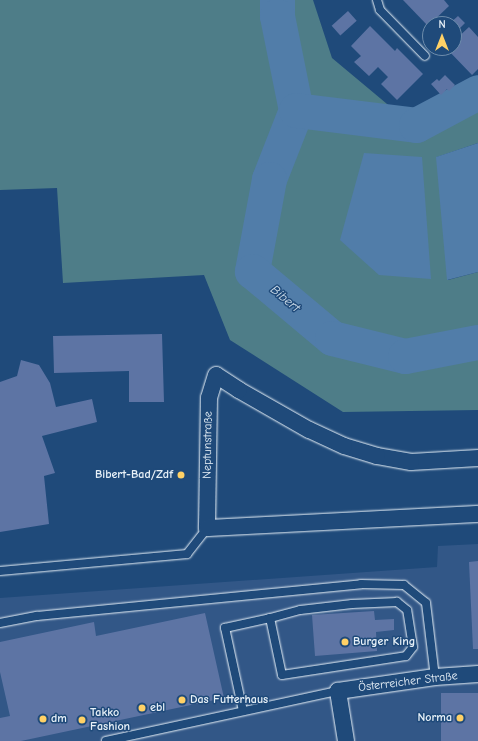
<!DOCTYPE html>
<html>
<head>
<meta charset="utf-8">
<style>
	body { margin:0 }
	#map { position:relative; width:478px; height:741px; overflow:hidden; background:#1f4a7a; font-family:"Comic Neue",sans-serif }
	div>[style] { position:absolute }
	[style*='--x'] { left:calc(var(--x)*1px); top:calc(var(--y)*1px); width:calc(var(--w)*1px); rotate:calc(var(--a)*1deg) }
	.built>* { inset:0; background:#325787 }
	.green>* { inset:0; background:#4e7d88 }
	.water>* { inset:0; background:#517da9 }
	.river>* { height:35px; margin:-17.5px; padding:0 17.5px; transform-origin:17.5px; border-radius:17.5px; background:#517da9 }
	.building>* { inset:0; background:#5d74a4; transform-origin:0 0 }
	.roads { filter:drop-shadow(0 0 1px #e8f1f8) drop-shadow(0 0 1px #e8f1f8) }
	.service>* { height:8px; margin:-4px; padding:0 4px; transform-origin:4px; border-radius:4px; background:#1f4a7a }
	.minor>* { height:16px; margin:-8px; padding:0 8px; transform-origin:8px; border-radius:8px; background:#1f4a7a }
	.dots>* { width:11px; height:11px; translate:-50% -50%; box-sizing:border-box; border:2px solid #1f4a7a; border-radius:50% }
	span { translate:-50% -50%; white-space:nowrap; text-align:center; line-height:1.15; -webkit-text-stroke:3px #1f4a7a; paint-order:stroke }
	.street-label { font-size:12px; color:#e8f1f8 }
	.poi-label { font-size:12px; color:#e8f1f8; font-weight:700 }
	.right { translate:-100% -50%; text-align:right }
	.left { translate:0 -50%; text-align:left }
	.water-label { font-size:13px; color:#d1e0ec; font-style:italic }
	.north { position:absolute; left:422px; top:16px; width:40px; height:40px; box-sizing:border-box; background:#1f4a7a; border:1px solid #6f8dac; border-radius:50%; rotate:0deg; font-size:11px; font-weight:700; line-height:16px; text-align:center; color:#e8f1f8 }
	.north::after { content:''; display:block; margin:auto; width:14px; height:18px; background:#ffd166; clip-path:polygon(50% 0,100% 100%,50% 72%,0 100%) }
</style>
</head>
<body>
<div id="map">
	<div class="built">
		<i style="clip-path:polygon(478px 544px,478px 741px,0 741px,0 598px,437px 567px,438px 546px)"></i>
	</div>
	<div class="green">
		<i style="clip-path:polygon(0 0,313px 0,332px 58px,405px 119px,478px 99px,478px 143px,437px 157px,448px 280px,478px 272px,478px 410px,343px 412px,230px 340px,204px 275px,63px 283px,57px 188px,0 190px)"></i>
	</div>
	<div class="water">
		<i style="clip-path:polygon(478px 143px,478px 272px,447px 280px,436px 157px)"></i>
		<i style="clip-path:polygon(364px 153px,422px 157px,431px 279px,379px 275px,340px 240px)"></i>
	</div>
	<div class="river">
		<i style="--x:277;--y:0;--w:16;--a:90"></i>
		<i style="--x:277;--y:16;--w:96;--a:78.6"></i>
		<i style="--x:296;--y:110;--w:74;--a:111.4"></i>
		<i style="--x:269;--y:179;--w:94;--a:100.5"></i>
		<i style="--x:252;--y:271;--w:104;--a:39.9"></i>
		<i style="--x:332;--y:338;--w:75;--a:13.9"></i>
		<i style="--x:405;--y:356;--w:74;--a:-10.9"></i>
		<i style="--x:296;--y:110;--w:121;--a:7.1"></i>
		<i style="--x:416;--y:125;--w:70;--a:-28"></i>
	</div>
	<div class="building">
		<i style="clip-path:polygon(403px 0,444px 0,449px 6px,428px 26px)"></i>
		<i style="left:348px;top:11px;width:13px;height:22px;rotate:48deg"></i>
		<i style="clip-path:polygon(458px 16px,465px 23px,454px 34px,454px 24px,449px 24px)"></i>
		<i style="clip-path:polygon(443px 19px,449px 24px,438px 24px)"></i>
		<i style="clip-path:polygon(370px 26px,395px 51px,397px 48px,423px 74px,397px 100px,381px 84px,388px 77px,378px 67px,369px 76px,354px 62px,361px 56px,351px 46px)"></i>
		<i style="clip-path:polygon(469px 27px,478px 37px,478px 69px,472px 75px,446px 48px,454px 48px,454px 41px)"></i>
		<i style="clip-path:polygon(445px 75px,455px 85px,449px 91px,447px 89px,441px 95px,431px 84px,437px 79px,439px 81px)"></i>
		<i style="clip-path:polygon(162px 334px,164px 402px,129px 402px,129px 371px,54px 373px,53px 336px)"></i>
		<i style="clip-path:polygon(21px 360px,39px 365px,50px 383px,56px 407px,92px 399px,97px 422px,42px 436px,55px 473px,44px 476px,49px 524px,0 532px,0 382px,17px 376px)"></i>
		<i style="clip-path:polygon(478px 561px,478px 649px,473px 649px,469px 562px)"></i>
		<i style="clip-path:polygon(374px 611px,375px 620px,394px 619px,394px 630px,376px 632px,377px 651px,315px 656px,312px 615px)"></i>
		<i style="clip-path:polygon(205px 613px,224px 698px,21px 741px,0 741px,0 718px,10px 716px,0 672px,0 642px,94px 622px,96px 636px)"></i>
		<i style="left:478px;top:693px;width:48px;height:37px;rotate:90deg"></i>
	</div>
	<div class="roads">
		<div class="service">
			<i style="--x:377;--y:0;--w:10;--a:73"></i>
			<i style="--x:380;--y:10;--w:64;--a:45.6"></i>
			<i style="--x:0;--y:571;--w:188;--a:-5.2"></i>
			<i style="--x:187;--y:554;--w:33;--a:-52"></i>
			<i style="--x:0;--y:623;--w:38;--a:-11"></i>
			<i style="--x:37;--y:616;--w:326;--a:-5.6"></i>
			<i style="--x:361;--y:584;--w:43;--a:1.3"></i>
			<i style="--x:404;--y:585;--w:28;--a:39"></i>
			<i style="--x:426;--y:603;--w:75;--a:83.1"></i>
			<i style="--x:243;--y:711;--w:85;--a:-102.2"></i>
			<i style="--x:225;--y:628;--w:46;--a:-12.5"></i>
			<i style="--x:270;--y:618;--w:58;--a:78.1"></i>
			<i style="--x:282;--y:675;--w:125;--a:-8.7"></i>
			<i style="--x:406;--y:656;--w:11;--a:-52"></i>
			<i style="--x:413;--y:647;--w:37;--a:-99"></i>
			<i style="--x:407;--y:610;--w:13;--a:-141"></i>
			<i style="--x:397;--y:602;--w:45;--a:177.5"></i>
			<i style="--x:352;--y:604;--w:52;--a:173.4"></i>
			<i style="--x:300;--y:610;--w:31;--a:165"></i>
			<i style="--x:106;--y:741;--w:237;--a:-12.2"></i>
		</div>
		<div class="minor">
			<i style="--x:478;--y:458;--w:67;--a:176.6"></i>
			<i style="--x:411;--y:462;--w:35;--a:-170"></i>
			<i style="--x:377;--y:456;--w:34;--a:-163"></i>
			<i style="--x:344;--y:446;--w:38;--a:-155"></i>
			<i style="--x:309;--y:430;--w:81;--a:-150.3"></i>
			<i style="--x:239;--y:390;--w:27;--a:-147"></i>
			<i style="--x:216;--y:375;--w:24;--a:107"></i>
			<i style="--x:209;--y:398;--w:130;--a:90.9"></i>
			<i style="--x:207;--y:528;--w:271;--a:-3"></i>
			<i style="--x:346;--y:741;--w:51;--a:-99.1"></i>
			<i style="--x:338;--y:691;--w:98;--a:-8.2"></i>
			<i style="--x:435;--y:677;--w:43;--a:-4"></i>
		</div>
	</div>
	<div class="dots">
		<i style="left:181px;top:475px;background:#ffd166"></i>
		<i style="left:345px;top:642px;background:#ffd166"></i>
		<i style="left:182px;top:700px;background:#ffd166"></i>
		<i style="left:142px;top:708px;background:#ffd166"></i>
		<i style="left:460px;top:718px;background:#ffd166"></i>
		<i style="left:43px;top:719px;background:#ffd166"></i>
		<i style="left:82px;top:720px;background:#ffd166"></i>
	</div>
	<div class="street-label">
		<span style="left:208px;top:445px;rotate:-89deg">Neptunstraße</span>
		<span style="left:408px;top:682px;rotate:-7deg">Österreicher Straße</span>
	</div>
	<div class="poi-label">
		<span class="right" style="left:173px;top:475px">Bibert-Bad/Zdf</span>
		<span class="left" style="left:353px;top:642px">Burger King</span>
		<span class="left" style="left:190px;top:700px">Das Futterhaus</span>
		<span class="left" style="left:150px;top:708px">ebl</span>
		<span class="left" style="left:90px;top:720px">Takko<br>Fashion</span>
		<span class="right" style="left:452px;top:718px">Norma</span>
		<span class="left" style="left:51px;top:719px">dm</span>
	</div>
	<div class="water-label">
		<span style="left:285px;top:299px;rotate:40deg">Bibert</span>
	</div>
	<div class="north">N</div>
</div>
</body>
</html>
